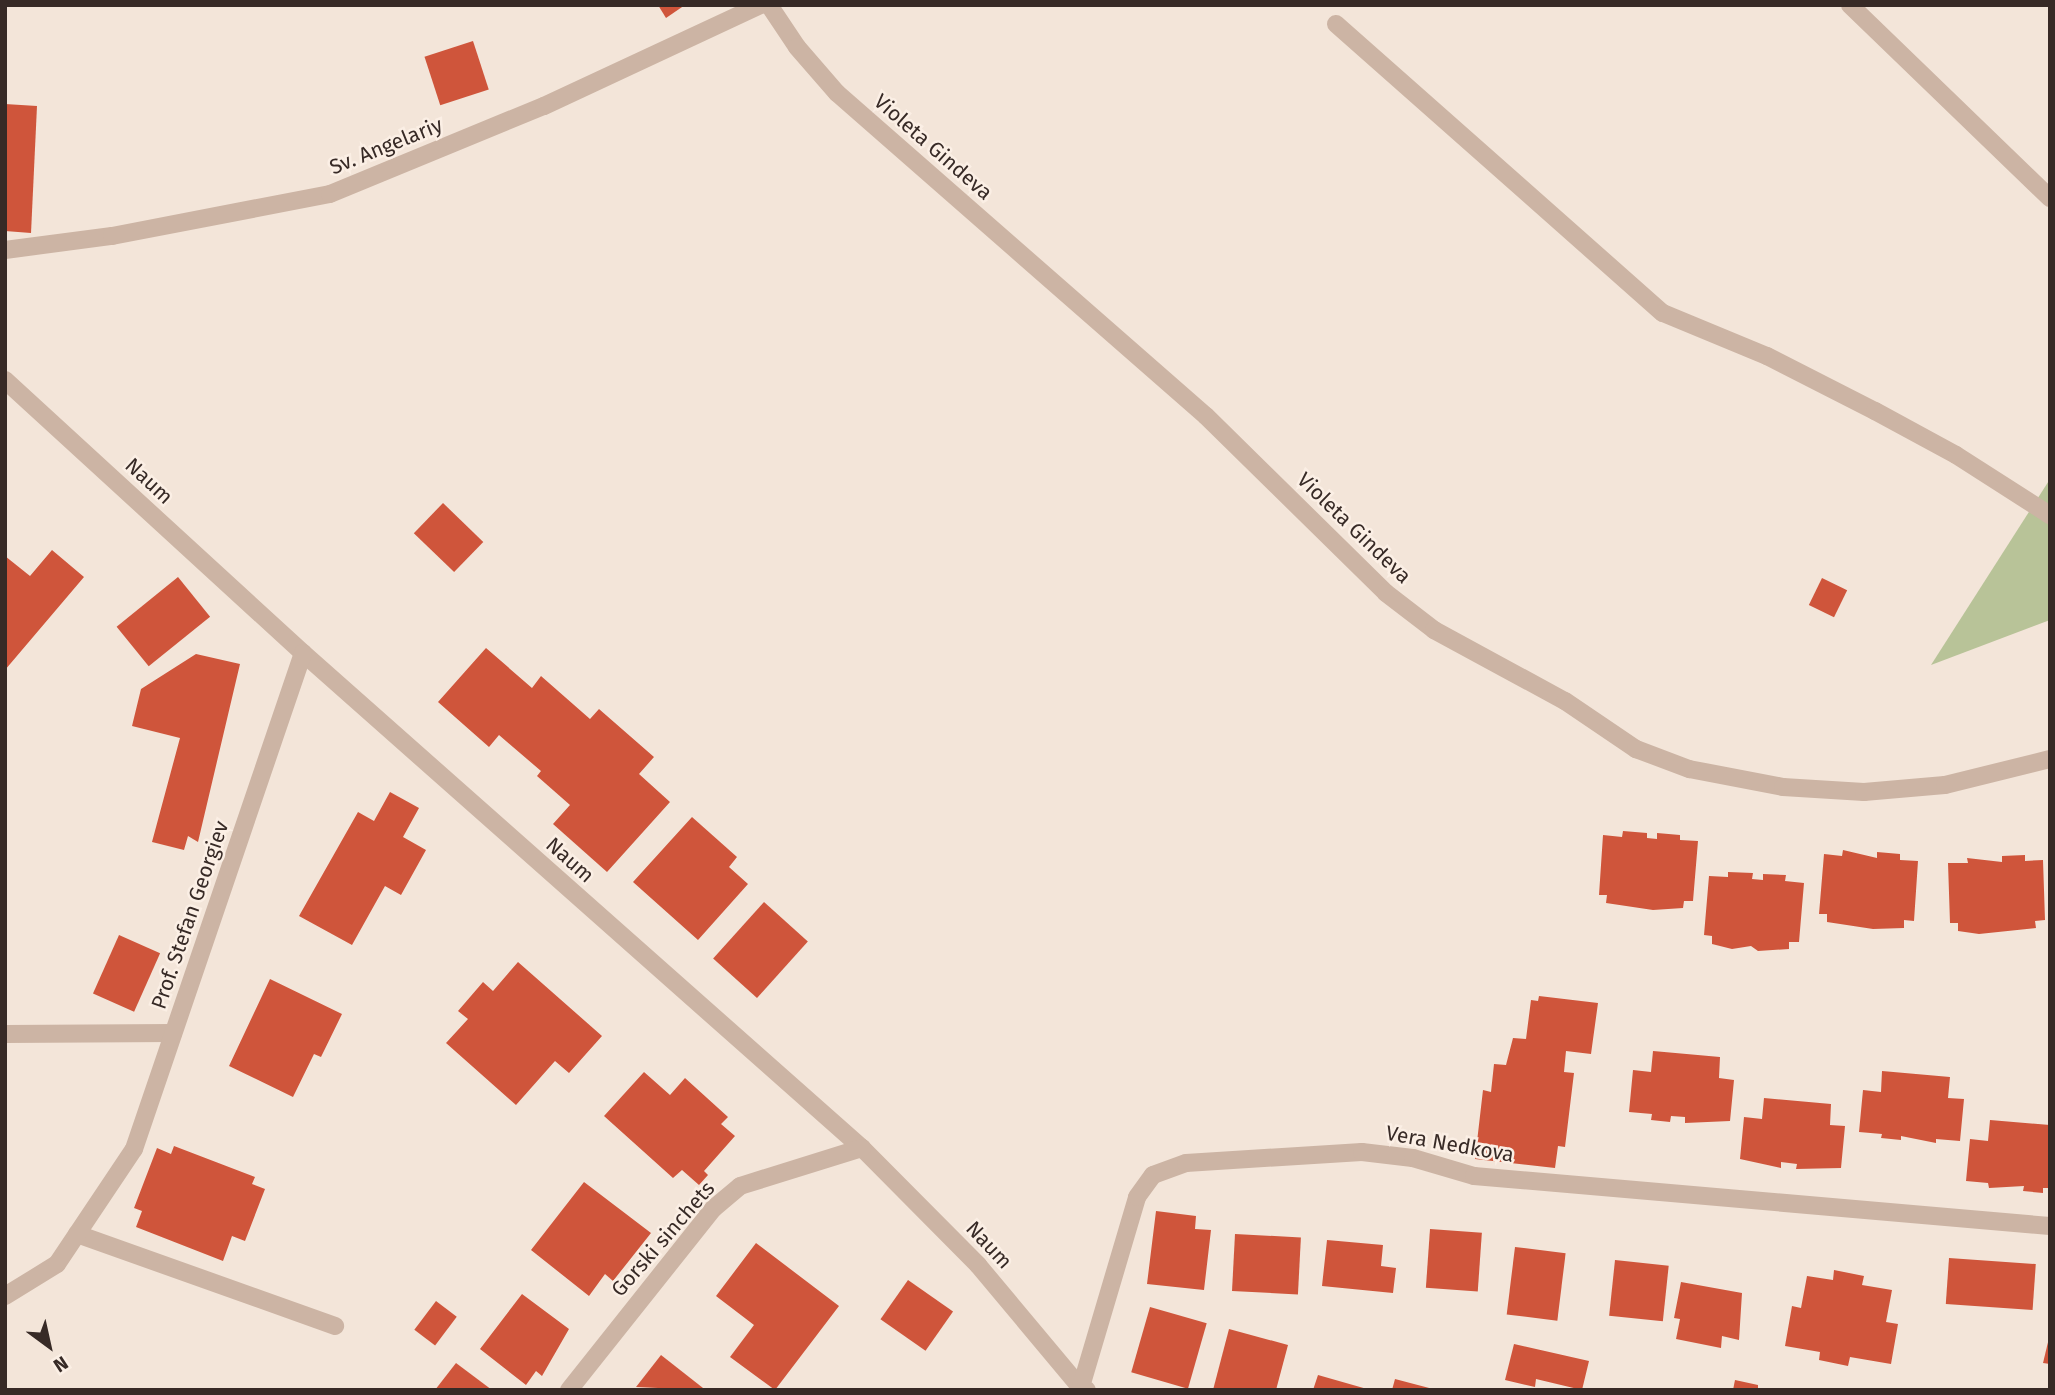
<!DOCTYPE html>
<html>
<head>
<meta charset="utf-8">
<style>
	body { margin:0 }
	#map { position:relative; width:2055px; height:1395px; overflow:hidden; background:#f3e5d9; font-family:"Fira Sans",sans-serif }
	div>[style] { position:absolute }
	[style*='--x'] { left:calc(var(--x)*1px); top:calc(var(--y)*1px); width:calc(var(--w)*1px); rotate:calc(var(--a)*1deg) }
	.green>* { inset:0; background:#b8c398 }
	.building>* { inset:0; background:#cf553b; transform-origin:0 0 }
	.minor>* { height:18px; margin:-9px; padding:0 9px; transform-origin:9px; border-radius:9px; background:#ccb4a4 }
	span { translate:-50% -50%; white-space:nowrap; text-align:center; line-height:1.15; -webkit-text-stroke:5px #fbefe5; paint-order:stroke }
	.street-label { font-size:21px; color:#372a26 }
	.frame { position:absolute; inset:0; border:7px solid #372a26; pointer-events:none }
	.north { position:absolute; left:14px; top:1311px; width:70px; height:70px; -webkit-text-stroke:5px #fbefe5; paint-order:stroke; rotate:147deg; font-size:19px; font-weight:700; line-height:28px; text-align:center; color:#372a26 }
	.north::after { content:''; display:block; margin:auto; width:24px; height:32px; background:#372a26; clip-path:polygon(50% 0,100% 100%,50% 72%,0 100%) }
</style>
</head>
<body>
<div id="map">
	<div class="green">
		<i style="clip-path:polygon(2050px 479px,2050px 620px,1931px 665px)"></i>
	</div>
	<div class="building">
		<i style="clip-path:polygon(658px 5px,685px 5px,666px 18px)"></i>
		<i style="left:473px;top:41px;width:51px;height:51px;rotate:72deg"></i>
		<i style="clip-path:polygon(5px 104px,37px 106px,31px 233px,5px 231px)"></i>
		<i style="left:443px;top:503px;width:56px;height:42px;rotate:44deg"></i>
		<i style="clip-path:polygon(52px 550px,84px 577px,5px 670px,5px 556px,30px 576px)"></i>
		<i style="left:178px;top:577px;width:51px;height:79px;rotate:51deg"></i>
		<i style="left:1822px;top:578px;width:28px;height:30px;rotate:26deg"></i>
		<i style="clip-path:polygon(486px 648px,532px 688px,541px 676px,590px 719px,599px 709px,654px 757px,639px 774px,670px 802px,607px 872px,553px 824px,570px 805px,537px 776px,541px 771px,499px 735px,489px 747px,438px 702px)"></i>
		<i style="clip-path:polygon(196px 654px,240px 664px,198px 842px,188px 836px,184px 850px,152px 842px,180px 738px,132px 726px,141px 689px)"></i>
		<i style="clip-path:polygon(390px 792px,419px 808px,403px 837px,426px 850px,401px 895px,385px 886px,352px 945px,299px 916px,358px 812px,374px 821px)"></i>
		<i style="clip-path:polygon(692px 817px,737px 857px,729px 867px,748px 884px,698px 940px,633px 882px)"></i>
		<i style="clip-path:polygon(1623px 831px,1647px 833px,1647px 838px,1657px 839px,1657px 833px,1680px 835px,1680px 840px,1698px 841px,1693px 901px,1684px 901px,1683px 908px,1653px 910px,1606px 903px,1607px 895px,1599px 895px,1603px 835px,1622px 837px)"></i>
		<i style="clip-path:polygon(1843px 850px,1877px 858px,1877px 852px,1900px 854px,1900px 860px,1918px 861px,1914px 921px,1904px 920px,1904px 928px,1873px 929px,1827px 922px,1827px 914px,1819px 914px,1824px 854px,1842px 856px)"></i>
		<i style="clip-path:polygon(2025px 855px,2025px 861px,2043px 860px,2045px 920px,2035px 921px,2036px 928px,1979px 934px,1958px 931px,1958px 923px,1950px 923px,1948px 863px,1968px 863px,1967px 858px,2002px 862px,2002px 856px)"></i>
		<i style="clip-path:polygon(1728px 872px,1753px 873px,1752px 879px,1763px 880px,1763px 874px,1786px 875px,1785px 881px,1804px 883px,1799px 942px,1789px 942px,1789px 949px,1758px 951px,1751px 946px,1732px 949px,1712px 944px,1712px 936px,1704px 935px,1709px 876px,1728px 877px)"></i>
		<i style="left:764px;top:902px;width:59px;height:76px;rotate:42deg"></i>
		<i style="left:119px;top:935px;width:45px;height:64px;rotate:24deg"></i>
		<i style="clip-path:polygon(518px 962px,602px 1036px,569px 1073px,555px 1061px,516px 1105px,446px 1043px,468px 1019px,458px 1011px,483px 982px,493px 991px)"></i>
		<i style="clip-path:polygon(270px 979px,342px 1014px,321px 1057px,314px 1054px,293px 1097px,229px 1066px)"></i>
		<i style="clip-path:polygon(1539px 996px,1598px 1003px,1591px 1054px,1566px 1051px,1564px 1072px,1574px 1073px,1565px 1147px,1558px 1146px,1555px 1168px,1475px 1159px,1483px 1090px,1491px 1092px,1494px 1064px,1506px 1065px,1513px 1038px,1526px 1039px,1531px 1000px,1538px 1001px)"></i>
		<i style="clip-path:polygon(1653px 1051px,1720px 1057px,1719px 1078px,1734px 1080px,1730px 1121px,1685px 1123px,1685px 1117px,1671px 1116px,1670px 1122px,1651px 1120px,1652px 1114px,1629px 1112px,1633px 1070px,1651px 1072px)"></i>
		<i style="clip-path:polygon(1882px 1071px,1950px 1077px,1948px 1098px,1964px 1099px,1960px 1141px,1936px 1139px,1936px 1143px,1901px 1136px,1901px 1140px,1881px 1138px,1882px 1134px,1859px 1132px,1863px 1090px,1881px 1092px)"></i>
		<i style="clip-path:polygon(644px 1072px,670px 1095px,685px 1078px,728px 1117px,721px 1124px,735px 1136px,704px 1171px,708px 1175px,699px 1185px,682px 1170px,673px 1178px,604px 1116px)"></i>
		<i style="clip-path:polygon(1764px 1098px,1831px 1104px,1830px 1125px,1845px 1126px,1841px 1168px,1796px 1169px,1797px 1164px,1781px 1162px,1781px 1168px,1740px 1159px,1744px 1117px,1762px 1119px)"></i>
		<i style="clip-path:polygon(1990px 1120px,2050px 1125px,2050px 1188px,2043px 1188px,2043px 1193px,2023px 1191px,2024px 1186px,1989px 1188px,1988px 1183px,1966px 1181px,1970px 1139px,1988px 1141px)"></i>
		<i style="clip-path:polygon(174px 1146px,255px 1177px,252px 1184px,265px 1189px,245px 1241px,232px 1236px,223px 1261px,136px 1227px,142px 1211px,134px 1208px,157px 1148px,171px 1154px)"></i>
		<i style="clip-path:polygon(584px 1182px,651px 1233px,613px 1281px,605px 1274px,589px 1296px,531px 1250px)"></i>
		<i style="clip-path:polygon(1156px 1211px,1196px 1216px,1195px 1229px,1211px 1230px,1204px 1290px,1147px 1284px)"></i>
		<i style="left:1430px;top:1229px;width:52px;height:59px;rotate:4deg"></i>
		<i style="left:1235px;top:1234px;width:66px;height:57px;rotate:3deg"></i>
		<i style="clip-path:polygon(1327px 1240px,1383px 1245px,1381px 1266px,1396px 1268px,1393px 1293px,1322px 1286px)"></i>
		<i style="clip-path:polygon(756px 1243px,839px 1306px,775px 1390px,730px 1357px,754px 1325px,716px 1296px)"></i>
		<i style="left:1515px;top:1247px;width:51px;height:68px;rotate:7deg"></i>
		<i style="left:1949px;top:1258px;width:87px;height:46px;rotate:4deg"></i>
		<i style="left:1615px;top:1260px;width:54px;height:56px;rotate:6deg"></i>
		<i style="clip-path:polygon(1834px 1270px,1864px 1276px,1862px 1285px,1892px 1290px,1886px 1322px,1898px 1324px,1891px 1364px,1850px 1357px,1848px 1366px,1819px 1360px,1820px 1352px,1785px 1346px,1792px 1306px,1801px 1308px,1807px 1276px,1833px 1280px)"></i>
		<i style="left:908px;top:1280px;width:55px;height:48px;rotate:35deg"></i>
		<i style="clip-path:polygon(1681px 1282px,1742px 1293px,1739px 1340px,1722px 1336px,1721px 1348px,1676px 1339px,1680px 1319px,1674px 1318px)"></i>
		<i style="clip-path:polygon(522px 1294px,569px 1329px,542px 1376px,536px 1371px,526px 1385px,480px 1349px)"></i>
		<i style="left:436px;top:1301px;width:26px;height:36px;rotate:37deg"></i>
		<i style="left:1150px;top:1307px;width:59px;height:68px;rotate:16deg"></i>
		<i style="clip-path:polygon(1229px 1329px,1288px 1345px,1276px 1390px,1213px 1390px)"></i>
		<i style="clip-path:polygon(2049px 1338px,2050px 1338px,2050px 1364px,2043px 1363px)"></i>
		<i style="clip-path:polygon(1514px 1344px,1589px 1361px,1582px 1390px,1536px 1379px,1535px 1387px,1505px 1380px)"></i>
		<i style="clip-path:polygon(661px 1355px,703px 1388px,702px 1390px,636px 1387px)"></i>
		<i style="clip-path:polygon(456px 1363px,492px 1390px,435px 1390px)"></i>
		<i style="clip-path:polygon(1318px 1375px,1367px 1389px,1367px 1390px,1313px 1390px)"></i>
		<i style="clip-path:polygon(1395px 1379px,1433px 1389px,1432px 1390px,1392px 1390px)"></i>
		<i style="clip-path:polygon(1735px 1380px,1758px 1385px,1758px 1390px,1733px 1390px)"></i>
	</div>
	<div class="minor">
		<i style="--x:769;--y:5;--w:50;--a:56.3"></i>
		<i style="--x:797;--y:47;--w:61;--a:49"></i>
		<i style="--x:837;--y:93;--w:490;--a:41.2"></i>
		<i style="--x:1206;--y:416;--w:252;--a:44.5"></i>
		<i style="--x:1386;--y:593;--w:61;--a:37.6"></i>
		<i style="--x:1434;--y:630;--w:149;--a:28.5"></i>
		<i style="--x:1565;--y:701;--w:86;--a:34.1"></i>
		<i style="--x:1636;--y:749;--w:57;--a:20.7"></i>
		<i style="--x:1689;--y:769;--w:96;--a:10.8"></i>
		<i style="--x:1783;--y:787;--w:81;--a:3.5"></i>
		<i style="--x:1864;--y:792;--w:81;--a:-4.9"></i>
		<i style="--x:1945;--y:785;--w:108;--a:-13.9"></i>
		<i style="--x:1850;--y:5;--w:278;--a:44"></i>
		<i style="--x:1336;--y:24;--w:436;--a:41.5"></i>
		<i style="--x:1663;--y:313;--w:113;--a:22.5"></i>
		<i style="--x:1767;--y:356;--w:121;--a:27"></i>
		<i style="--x:1875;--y:411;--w:92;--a:28.5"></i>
		<i style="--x:1956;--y:455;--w:112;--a:32.6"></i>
		<i style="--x:5;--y:250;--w:108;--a:-7.5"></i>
		<i style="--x:112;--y:236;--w:222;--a:-10.9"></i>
		<i style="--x:330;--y:194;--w:231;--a:-22.4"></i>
		<i style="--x:544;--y:106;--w:239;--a:-25"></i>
		<i style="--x:5;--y:380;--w:404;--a:42.5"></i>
		<i style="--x:303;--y:653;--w:747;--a:41.53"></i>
		<i style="--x:862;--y:1148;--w:165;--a:45.2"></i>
		<i style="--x:978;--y:1265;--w:160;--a:50.1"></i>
		<i style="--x:1081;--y:1388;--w:6;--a:18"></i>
		<i style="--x:5;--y:1034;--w:168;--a:-0.3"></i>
		<i style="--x:77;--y:1234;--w:274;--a:19.6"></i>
		<i style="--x:5;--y:1296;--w:61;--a:-31.6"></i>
		<i style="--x:57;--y:1264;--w:138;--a:-56.2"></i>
		<i style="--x:134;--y:1149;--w:524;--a:-71.18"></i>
		<i style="--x:569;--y:1390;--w:233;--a:-51.5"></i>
		<i style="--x:714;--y:1208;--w:34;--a:-40"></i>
		<i style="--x:740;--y:1186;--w:128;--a:-17.3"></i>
		<i style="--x:1080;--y:1390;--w:201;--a:-73.5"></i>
		<i style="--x:1137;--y:1197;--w:27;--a:-54"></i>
		<i style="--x:1153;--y:1175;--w:35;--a:-20"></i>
		<i style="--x:1186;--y:1163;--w:176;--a:-3.6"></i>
		<i style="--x:1362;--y:1152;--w:51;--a:6.7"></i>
		<i style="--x:1413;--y:1158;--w:64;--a:16.4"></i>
		<i style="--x:1474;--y:1176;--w:578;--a:4.96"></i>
	</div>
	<div class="street-label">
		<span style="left:386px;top:146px;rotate:-22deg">Sv. Angelariy</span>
		<span style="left:933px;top:147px;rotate:41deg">Violeta Gindeva</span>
		<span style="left:149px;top:481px;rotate:43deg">Naum</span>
		<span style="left:1354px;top:528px;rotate:44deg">Violeta Gindeva</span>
		<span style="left:570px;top:860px;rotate:42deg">Naum</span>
		<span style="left:190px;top:915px;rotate:-71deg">Prof. Stefan Georgiev</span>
		<span style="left:1450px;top:1144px;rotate:10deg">Vera Nedkova</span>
		<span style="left:663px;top:1239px;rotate:-49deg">Gorski sinchets</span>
		<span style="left:989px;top:1245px;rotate:47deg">Naum</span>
	</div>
	<div class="frame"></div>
	<div class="north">N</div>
</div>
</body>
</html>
